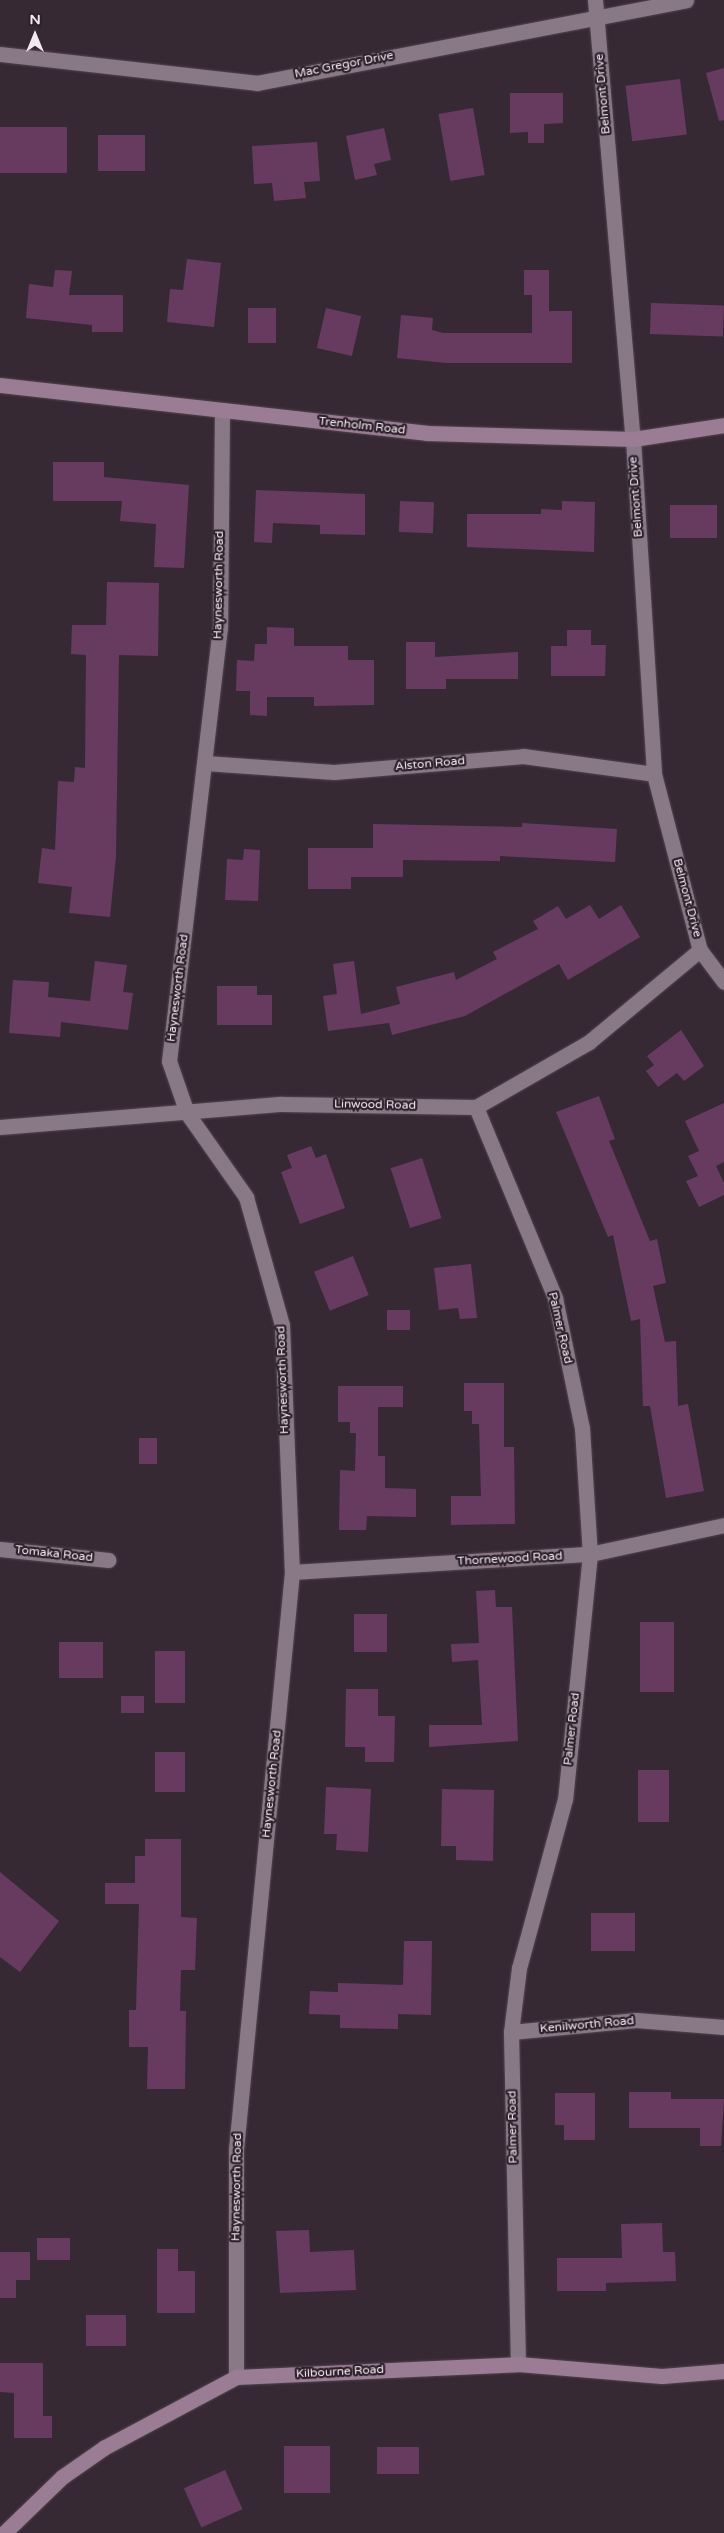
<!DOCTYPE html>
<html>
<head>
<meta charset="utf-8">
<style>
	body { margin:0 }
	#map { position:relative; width:724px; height:2533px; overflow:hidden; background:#372934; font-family:"Varela Round",sans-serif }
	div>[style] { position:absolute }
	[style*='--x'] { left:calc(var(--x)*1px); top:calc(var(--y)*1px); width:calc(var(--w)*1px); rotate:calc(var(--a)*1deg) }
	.building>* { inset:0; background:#673b60; transform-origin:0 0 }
	.roads { filter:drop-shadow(0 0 1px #51464f) drop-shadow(0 0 1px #51464f) }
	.street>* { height:15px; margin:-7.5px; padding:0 7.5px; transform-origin:7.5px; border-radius:7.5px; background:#897986 }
	.secondary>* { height:15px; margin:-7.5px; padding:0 7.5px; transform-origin:7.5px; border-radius:7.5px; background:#9a7d94 }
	span { translate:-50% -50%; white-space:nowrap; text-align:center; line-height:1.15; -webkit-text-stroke:4.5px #2d202a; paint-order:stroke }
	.street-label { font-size:12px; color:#f2e9f0 }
	.north { position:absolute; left:10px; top:10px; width:50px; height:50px; -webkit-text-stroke:4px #2d202a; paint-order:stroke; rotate:0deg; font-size:14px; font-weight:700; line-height:20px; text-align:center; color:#f2e9f0 }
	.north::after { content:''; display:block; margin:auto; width:18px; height:22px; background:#f2e9f0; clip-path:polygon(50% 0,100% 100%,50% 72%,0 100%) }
</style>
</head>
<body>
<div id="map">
	<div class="building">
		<i style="clip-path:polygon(724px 68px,724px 120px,719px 121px,706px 73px)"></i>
		<i style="left:680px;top:79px;width:56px;height:55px;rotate:83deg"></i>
		<i style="clip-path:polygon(510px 93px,563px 93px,563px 123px,544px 124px,544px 143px,528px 143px,528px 132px,510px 133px)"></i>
		<i style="left:473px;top:108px;width:68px;height:35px;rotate:80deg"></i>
		<i style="left:0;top:127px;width:67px;height:46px"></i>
		<i style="clip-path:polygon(384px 128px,391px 160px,374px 164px,377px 175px,355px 180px,346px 136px)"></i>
		<i style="left:98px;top:135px;width:47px;height:36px"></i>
		<i style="clip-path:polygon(317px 142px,320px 181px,304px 182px,306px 198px,274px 201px,272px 183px,254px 184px,252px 146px)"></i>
		<i style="clip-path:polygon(187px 259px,221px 263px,214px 327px,167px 322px,170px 289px,183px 290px)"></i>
		<i style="clip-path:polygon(55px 270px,72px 271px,69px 295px,123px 295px,123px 332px,92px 332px,92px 325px,26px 318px,29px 284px,53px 287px)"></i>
		<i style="clip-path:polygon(524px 270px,549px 270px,549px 311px,572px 311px,572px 363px,446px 363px,397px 358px,401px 315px,433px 318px,432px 330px,443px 333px,532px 333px,532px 295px,524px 295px)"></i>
		<i style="left:651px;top:303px;width:73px;height:31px;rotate:2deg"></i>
		<i style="left:248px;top:308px;width:28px;height:35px"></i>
		<i style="left:326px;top:308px;width:36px;height:41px;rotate:13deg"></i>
		<i style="clip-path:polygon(53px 462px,104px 462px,104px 477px,189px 485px,184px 568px,154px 567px,156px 524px,120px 521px,122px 501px,53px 501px)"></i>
		<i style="clip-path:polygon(256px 490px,365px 494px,365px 535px,320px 534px,320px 525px,273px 523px,272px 543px,254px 542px)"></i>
		<i style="left:400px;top:501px;width:34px;height:31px;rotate:2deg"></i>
		<i style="clip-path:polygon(562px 501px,595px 502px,594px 552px,467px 547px,467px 514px,541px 514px,541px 509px,562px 510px)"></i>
		<i style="left:670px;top:505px;width:47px;height:33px"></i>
		<i style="clip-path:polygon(107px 582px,159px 583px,158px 656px,119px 655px,116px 856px,110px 917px,69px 913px,72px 887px,38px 883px,42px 848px,55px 850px,58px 781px,74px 782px,75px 767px,85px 768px,86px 655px,71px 654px,72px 625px,106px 625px)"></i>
		<i style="clip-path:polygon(267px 627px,294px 628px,294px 646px,348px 646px,348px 660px,374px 660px,374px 705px,314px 706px,314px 697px,267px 697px,267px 716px,250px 715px,250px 691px,236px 691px,237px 660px,254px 661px,255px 644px,267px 644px)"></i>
		<i style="clip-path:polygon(567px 630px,591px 630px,591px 645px,606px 645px,605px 676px,551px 676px,551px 646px,567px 646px)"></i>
		<i style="clip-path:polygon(406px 642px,435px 642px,435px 657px,518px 652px,518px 679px,446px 679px,446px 689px,406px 689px)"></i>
		<i style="clip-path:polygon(522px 823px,617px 829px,615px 862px,500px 856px,500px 861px,403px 860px,403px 877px,351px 877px,351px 889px,308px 889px,308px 848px,373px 848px,373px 824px,522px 827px)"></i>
		<i style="clip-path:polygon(244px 849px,260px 850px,258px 901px,225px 900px,227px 859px,243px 860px)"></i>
		<i style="clip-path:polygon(590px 905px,599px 919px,621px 905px,640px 937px,568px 980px,559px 964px,465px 1016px,392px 1035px,389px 1023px,328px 1031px,323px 996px,337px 994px,333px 964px,354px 961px,361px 1014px,400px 1004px,396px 987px,454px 972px,456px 980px,497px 959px,493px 952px,538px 929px,533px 921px,558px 906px,566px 919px)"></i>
		<i style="clip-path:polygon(95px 961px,127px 965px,123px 992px,133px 993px,128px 1030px,61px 1022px,60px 1037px,9px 1033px,13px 980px,49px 982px,48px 997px,90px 1001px)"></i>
		<i style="clip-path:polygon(217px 986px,257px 986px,257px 995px,272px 995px,272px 1025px,217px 1025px)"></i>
		<i style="clip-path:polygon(681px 1030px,704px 1066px,684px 1081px,677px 1073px,658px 1087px,646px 1071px,654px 1065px,647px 1056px)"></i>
		<i style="clip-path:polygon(599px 1096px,615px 1139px,609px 1141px,650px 1241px,657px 1239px,666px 1283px,653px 1286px,665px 1342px,676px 1341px,678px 1406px,688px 1404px,704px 1491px,666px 1498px,650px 1406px,643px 1406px,640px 1319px,631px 1321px,613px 1235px,608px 1237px,556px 1112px)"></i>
		<i style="clip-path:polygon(724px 1103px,724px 1162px,716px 1166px,724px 1183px,724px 1195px,699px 1207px,686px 1181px,698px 1176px,688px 1156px,699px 1151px,685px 1121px)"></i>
		<i style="clip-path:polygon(311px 1146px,316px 1158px,326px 1154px,345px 1208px,300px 1224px,281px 1172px,292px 1168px,287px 1155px)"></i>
		<i style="left:422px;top:1158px;width:63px;height:33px;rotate:72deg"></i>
		<i style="left:353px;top:1256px;width:42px;height:42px;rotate:68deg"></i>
		<i style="clip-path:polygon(471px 1264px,477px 1318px,460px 1319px,458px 1308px,439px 1310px,434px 1268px)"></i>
		<i style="left:387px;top:1310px;width:23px;height:20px"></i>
		<i style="clip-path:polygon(464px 1383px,504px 1383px,504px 1447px,514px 1447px,515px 1524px,451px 1525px,451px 1496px,481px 1496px,479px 1424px,472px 1424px,472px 1411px,464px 1411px)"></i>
		<i style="clip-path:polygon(338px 1386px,403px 1386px,403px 1407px,378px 1407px,378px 1456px,385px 1456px,385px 1488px,416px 1489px,416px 1517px,367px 1516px,366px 1530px,339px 1530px,340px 1470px,355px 1471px,356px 1433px,350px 1433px,350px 1422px,338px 1422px)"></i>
		<i style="left:139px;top:1438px;width:18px;height:26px"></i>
		<i style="clip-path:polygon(495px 1590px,496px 1607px,512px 1607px,518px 1741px,429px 1747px,429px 1725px,482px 1725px,478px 1660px,452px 1662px,451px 1644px,479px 1643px,476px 1591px)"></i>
		<i style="left:354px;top:1614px;width:33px;height:38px"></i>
		<i style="left:640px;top:1622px;width:34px;height:70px"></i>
		<i style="left:59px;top:1642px;width:44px;height:36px"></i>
		<i style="left:155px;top:1651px;width:30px;height:52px"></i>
		<i style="clip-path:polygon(346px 1689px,378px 1689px,378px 1716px,395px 1716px,394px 1762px,365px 1762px,365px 1747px,345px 1747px)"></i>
		<i style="left:121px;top:1696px;width:23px;height:17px"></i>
		<i style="left:155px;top:1752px;width:30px;height:40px"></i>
		<i style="left:638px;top:1770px;width:31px;height:52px"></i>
		<i style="clip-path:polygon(326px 1787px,371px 1789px,368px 1852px,336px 1850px,337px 1834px,324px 1834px)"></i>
		<i style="clip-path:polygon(442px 1789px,494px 1790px,493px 1861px,456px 1860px,456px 1846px,441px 1846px)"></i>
		<i style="clip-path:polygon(145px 1839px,181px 1839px,181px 1917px,197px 1918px,195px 1970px,181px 1970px,180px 2011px,186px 2011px,185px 2089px,147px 2089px,148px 2047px,129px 2047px,129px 2010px,136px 2010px,139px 1904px,105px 1904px,105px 1883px,135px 1883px,135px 1856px,145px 1856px)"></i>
		<i style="clip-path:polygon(0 1872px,59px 1921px,20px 1972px,0 1957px)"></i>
		<i style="left:591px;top:1913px;width:44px;height:38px"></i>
		<i style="clip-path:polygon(404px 1941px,432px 1941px,431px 2015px,398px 2014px,398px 2029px,340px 2028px,340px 2015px,309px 2014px,310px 1991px,338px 1992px,338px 1983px,403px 1985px)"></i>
		<i style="clip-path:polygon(629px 2092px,671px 2092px,671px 2099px,724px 2099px,721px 2146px,700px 2146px,700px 2128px,629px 2128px)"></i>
		<i style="clip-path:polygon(555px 2093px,595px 2093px,595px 2140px,564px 2140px,564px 2125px,555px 2125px)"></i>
		<i style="clip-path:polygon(662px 2223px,663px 2252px,675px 2252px,676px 2281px,606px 2283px,606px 2291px,557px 2291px,557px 2258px,622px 2258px,621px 2224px)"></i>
		<i style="clip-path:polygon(309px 2230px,310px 2252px,354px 2250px,356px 2290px,280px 2293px,276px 2231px)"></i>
		<i style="left:37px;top:2238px;width:33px;height:22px"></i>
		<i style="clip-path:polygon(157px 2249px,178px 2249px,178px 2271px,195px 2271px,195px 2313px,157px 2313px)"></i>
		<i style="clip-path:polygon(0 2252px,30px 2252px,30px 2280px,16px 2280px,16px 2298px,0 2298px)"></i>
		<i style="left:86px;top:2315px;width:40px;height:31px"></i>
		<i style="clip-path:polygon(0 2363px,43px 2363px,43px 2416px,52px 2416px,52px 2438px,14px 2438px,14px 2393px,0 2392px)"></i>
		<i style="left:284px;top:2446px;width:46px;height:47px"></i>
		<i style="left:377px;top:2447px;width:42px;height:27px"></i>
		<i style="left:225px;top:2470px;width:43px;height:45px;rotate:66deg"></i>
	</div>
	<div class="roads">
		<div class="street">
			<i style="--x:595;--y:0;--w:441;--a:85.1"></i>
			<i style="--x:633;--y:439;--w:336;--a:86.4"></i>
			<i style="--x:654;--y:774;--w:182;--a:75.4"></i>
			<i style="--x:700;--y:950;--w:40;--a:53"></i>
			<i style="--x:0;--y:54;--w:259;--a:6.4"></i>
			<i style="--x:257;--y:83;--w:437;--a:-10.9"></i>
			<i style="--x:222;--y:410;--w:217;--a:90.5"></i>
			<i style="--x:220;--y:627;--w:437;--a:96.7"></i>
			<i style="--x:169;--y:1061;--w:55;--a:70.9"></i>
			<i style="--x:187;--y:1113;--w:103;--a:54.9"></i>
			<i style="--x:246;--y:1197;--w:133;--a:74.3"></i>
			<i style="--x:282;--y:1325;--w:247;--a:87.7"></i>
			<i style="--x:292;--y:1572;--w:580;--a:95.54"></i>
			<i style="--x:236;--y:2149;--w:228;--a:90"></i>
			<i style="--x:205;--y:763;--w:129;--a:4"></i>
			<i style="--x:334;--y:772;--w:190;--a:-4.8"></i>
			<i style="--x:523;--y:756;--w:132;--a:7.8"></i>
			<i style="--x:476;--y:1107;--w:207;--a:67.5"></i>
			<i style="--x:555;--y:1298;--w:133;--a:78.3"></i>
			<i style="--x:582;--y:1428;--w:126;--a:86.4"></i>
			<i style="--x:590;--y:1554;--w:246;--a:95.8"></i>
			<i style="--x:565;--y:1799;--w:175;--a:105.2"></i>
			<i style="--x:519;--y:1968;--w:64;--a:97.1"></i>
			<i style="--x:511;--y:2032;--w:332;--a:88.8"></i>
			<i style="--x:0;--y:1127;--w:283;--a:-4.7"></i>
			<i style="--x:282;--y:1104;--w:194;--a:0.9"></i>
			<i style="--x:476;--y:1107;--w:130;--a:-29.9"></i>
			<i style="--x:589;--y:1042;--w:144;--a:-39.7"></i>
			<i style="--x:0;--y:1549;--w:109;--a:5.8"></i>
			<i style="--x:292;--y:1572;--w:299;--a:-3.5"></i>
			<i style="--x:590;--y:1554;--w:137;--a:-12.2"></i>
			<i style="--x:511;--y:2032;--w:126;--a:-5.5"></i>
			<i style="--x:636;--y:2020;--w:88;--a:4.5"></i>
		</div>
		<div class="secondary">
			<i style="--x:0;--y:385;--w:430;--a:6.4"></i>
			<i style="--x:427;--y:433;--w:206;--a:1.7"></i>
			<i style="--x:633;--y:439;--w:92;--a:-8.7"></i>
			<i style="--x:4;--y:2533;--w:81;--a:-44"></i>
			<i style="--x:62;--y:2477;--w:52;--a:-34.9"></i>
			<i style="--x:105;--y:2447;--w:149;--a:-28.1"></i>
			<i style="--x:236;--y:2377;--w:282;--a:-2.6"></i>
			<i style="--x:518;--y:2364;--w:144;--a:4.8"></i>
			<i style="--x:662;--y:2376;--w:62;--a:-4.6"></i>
		</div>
	</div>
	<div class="street-label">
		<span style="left:344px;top:65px;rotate:-11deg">Mac Gregor Drive</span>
		<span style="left:603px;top:94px;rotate:-95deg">Belmont Drive</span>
		<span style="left:362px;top:426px;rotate:6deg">Trenholm Road</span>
		<span style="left:636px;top:497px;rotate:-94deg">Belmont Drive</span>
		<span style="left:219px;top:585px;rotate:-89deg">Haynesworth Road</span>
		<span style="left:430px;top:764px;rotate:-5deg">Alston Road</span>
		<span style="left:687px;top:898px;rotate:75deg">Belmont Drive</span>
		<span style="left:178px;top:988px;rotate:-83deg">Haynesworth Road</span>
		<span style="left:375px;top:1105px;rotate:1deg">Linwood Road</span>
		<span style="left:560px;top:1328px;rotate:77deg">Palmer Road</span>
		<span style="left:283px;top:1380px;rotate:-92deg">Haynesworth Road</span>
		<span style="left:54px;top:1554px;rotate:6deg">Tomaka Road</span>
		<span style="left:510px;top:1559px;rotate:-3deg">Thornewood Road</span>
		<span style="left:572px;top:1729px;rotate:-84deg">Palmer Road</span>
		<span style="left:272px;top:1784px;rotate:-84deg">Haynesworth Road</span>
		<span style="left:587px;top:2025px;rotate:-5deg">Kenilworth Road</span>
		<span style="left:513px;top:2127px;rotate:-91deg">Palmer Road</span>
		<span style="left:237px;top:2187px;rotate:-89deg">Haynesworth Road</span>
		<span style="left:340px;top:2372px;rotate:-3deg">Kilbourne Road</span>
	</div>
	<div class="north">N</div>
</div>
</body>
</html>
